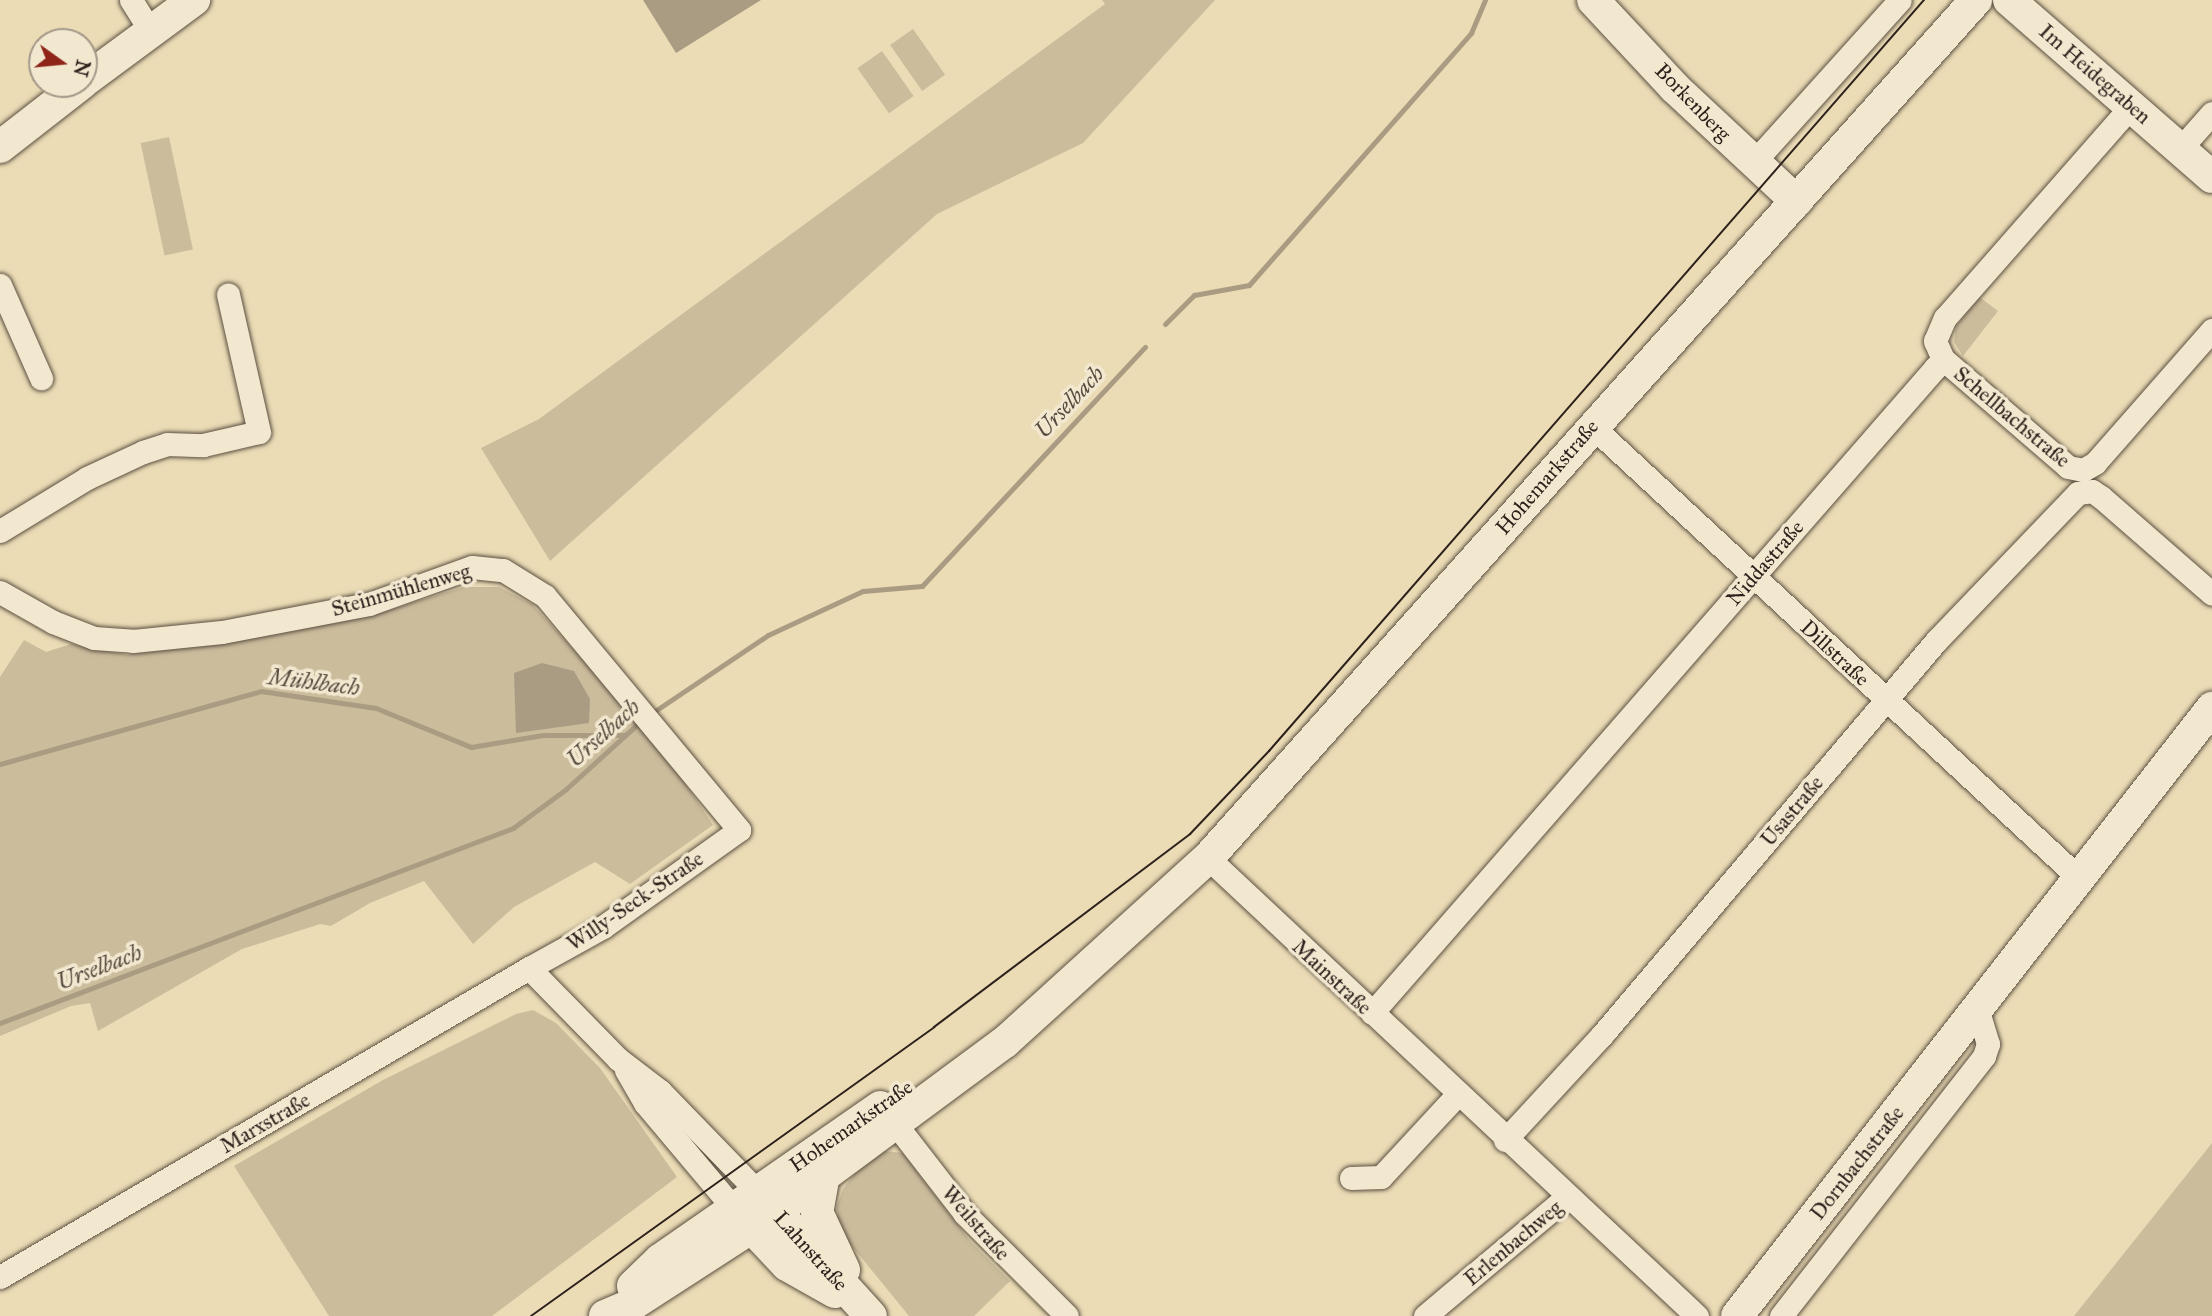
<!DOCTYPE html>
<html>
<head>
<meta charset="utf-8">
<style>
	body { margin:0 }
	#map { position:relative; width:2212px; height:1316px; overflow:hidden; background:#ebdcb6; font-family:"IM FELL Great Primer",serif }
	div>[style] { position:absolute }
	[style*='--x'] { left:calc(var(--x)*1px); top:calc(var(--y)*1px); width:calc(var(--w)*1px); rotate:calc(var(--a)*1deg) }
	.green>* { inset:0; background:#cbbc9c; transform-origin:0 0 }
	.water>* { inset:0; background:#aa9c82 }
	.stream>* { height:5px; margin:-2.5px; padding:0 2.5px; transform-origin:2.5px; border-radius:2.5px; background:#aa9c82 }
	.roads { filter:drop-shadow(0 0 2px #5c5042) drop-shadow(0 0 2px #5c5042) }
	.street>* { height:23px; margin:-11.5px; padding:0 11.5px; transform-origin:11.5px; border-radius:11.5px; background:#f2e8d0 }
	.secondary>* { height:32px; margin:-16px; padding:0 16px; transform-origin:16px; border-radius:16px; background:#f2e8d0 }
	.tram>* { height:2px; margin:-1px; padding:0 1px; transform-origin:1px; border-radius:1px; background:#2d211c }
	span { translate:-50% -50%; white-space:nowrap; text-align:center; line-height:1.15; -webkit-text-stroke:7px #f2e8d0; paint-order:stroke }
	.street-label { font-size:21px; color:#2d211c }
	.water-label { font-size:23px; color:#594c40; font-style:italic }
	.north { position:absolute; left:28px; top:28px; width:70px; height:70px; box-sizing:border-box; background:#f2e8d0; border:2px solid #a39888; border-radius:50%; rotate:105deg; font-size:19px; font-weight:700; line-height:28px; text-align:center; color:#2d211c }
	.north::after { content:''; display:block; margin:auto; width:24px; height:32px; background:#8f2418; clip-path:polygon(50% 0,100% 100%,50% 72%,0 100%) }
</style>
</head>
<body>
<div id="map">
	<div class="green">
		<i style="clip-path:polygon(1102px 0,1215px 0,1083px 143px,937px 214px,550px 561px,481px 448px,539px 419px,1105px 4px)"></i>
		<i style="left:913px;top:29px;width:56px;height:28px;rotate:55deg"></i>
		<i style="left:882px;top:51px;width:55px;height:30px;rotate:55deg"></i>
		<i style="left:169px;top:137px;width:115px;height:29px;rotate:78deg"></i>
		<i style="clip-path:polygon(1978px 296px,1998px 311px,1963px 356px,1954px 342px,1956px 327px)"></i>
		<i style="clip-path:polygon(464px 587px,499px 587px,532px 604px,656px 740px,713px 825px,630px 884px,595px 862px,514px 907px,473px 944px,424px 881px,370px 903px,331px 926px,320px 924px,242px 949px,98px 1031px,90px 1003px,71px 1006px,0 1036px,0 677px,24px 640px,46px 652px,71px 644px,127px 655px,375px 614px)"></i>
		<i style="clip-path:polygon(533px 1010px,556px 1023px,600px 1068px,677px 1177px,492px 1316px,329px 1316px,234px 1166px,383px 1080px,516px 1014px)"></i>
		<i style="clip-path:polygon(2212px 1143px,2212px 1316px,2074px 1316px)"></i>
		<i style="clip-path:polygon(884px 1151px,903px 1153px,970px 1241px,1010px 1281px,974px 1316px,909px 1316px,838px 1229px,837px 1206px,843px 1189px,856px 1172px)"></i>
	</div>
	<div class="water">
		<i style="clip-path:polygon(643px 0,761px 0,676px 53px)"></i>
		<i style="clip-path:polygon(542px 663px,574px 671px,590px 699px,589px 723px,516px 733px,514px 673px)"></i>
	</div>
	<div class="stream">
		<i style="--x:1165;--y:324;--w:41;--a:-45"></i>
		<i style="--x:1194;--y:295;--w:56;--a:-10.3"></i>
		<i style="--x:1249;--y:285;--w:336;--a:-48.6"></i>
		<i style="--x:1471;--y:33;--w:36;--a:-67"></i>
		<i style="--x:649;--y:715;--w:143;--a:-33.9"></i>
		<i style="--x:768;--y:635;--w:105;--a:-24.9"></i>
		<i style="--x:863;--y:591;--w:59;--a:-4.8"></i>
		<i style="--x:922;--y:586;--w:327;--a:-47"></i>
		<i style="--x:0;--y:764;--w:271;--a:-15.6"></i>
		<i style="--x:261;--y:691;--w:116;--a:8.4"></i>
		<i style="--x:376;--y:708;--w:103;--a:22.3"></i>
		<i style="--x:471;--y:747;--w:73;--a:-9.5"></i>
		<i style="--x:543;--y:735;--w:81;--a:0"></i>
		<i style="--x:0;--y:1023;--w:549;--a:-20.81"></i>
		<i style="--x:513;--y:828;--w:66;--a:-36.3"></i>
		<i style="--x:566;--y:789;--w:101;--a:-42.2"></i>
	</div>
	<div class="roads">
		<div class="street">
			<i style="--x:131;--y:0;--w:36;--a:58"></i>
			<i style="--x:2180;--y:149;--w:48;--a:-48.4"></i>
			<i style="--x:1753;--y:163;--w:219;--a:-48"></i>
			<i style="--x:0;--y:285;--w:102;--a:66.2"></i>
			<i style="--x:1943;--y:359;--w:165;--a:40.8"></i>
			<i style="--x:2068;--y:467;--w:15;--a:11"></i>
			<i style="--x:2083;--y:470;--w:14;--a:-30"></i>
			<i style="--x:2095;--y:463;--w:177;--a:-48.7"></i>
			<i style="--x:1592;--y:426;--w:666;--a:42.87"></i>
			<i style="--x:0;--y:531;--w:102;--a:-31.3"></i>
			<i style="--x:87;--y:478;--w:62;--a:-24.9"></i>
			<i style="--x:143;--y:452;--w:25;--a:-18"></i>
			<i style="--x:167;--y:444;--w:36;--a:2"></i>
			<i style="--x:203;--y:445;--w:57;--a:-13.1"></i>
			<i style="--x:259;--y:432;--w:141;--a:-102.7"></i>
			<i style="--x:0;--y:592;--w:61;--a:29.5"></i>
			<i style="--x:53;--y:622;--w:44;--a:21.3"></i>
			<i style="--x:94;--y:638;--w:39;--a:4"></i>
			<i style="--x:133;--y:641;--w:89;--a:-5.8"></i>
			<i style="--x:222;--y:632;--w:150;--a:-10.8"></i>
			<i style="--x:369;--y:604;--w:109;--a:-19.8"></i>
			<i style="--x:472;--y:567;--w:31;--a:6"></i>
			<i style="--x:503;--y:570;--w:49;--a:31.8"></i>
			<i style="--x:545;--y:596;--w:304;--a:50.3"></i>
			<i style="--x:739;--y:830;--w:167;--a:144.5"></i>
			<i style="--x:603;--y:927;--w:85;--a:151"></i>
			<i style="--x:529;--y:968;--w:127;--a:45.6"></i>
			<i style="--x:618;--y:1059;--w:53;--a:37.3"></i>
			<i style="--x:660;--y:1091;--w:141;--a:45.9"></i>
			<i style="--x:1208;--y:858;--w:670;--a:43.13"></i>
			<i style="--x:1372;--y:1013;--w:856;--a:-48.88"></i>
			<i style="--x:1935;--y:368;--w:12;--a:-48"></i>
			<i style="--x:1943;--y:359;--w:20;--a:-114"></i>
			<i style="--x:1935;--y:341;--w:25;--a:-67"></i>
			<i style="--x:1945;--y:318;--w:282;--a:-48.7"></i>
			<i style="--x:626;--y:1070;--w:38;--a:60"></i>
			<i style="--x:645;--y:1103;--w:138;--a:50"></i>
			<i style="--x:894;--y:1122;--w:116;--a:52.3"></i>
			<i style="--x:965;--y:1214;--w:144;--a:45"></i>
			<i style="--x:1505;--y:1140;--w:143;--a:-47.3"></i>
			<i style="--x:1602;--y:1035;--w:517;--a:-49.71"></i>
			<i style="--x:1936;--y:641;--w:205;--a:-46.2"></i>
			<i style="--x:2078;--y:493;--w:14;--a:-8"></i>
			<i style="--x:2092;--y:491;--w:11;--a:34"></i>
			<i style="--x:2101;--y:497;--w:147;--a:41.1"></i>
			<i style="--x:1351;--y:1178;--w:30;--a:-2"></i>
			<i style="--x:1381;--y:1177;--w:112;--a:-47.2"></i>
			<i style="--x:0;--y:1277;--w:613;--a:-30.29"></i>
			<i style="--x:1425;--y:1316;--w:185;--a:-40"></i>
			<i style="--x:1781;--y:1316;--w:330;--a:-52"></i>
			<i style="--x:1984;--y:1056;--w:13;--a:-72"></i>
			<i style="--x:1988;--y:1044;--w:37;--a:-107"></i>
		</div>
		<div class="secondary">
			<i style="--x:1593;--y:0;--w:120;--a:47"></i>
			<i style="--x:1675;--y:88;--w:166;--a:43"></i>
			<i style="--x:2009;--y:0;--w:269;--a:41.1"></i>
			<i style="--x:84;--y:81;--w:137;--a:-36.4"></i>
			<i style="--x:0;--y:147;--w:103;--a:-37.9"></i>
			<i style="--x:824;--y:1174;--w:39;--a:100"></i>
			<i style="--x:817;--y:1212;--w:64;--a:65"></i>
			<i style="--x:762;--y:1196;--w:162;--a:47.8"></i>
			<i style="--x:738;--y:1213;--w:71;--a:46.7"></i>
			<i style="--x:787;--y:1265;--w:55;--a:29.4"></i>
			<i style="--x:633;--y:1286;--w:37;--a:-44"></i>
			<i style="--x:660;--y:1260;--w:268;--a:-34.8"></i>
			<i style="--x:605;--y:1316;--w:30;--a:-23"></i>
			<i style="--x:633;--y:1304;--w:169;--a:-32.9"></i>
			<i style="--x:775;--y:1212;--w:286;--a:-36.5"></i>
			<i style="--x:1005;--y:1042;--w:274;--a:-42.2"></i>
			<i style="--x:1208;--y:858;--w:1152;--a:-48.17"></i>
			<i style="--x:1737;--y:1316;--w:772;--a:-52"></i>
		</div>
	</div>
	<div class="tram">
		<i style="--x:531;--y:1316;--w:496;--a:-35.6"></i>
		<i style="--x:934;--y:1027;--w:321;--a:-37"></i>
		<i style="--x:1190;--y:834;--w:115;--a:-46.4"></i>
		<i style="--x:1269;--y:751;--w:997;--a:-48.91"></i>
	</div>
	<div class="street-label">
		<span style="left:2095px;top:74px;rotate:41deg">Im Heidegraben</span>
		<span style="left:1693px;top:102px;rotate:46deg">Borkenberg</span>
		<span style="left:2012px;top:417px;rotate:40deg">Schellbachstraße</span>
		<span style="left:1547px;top:477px;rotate:-49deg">Hohemarkstraße</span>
		<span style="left:1765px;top:563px;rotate:-49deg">Niddastraße</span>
		<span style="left:401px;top:590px;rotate:-16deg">Steinmühlenweg</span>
		<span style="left:1835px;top:653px;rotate:43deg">Dillstraße</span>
		<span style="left:1792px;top:811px;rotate:-50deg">Usastraße</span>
		<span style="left:635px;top:901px;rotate:-34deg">Willy-Seck-Straße</span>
		<span style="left:1332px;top:977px;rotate:43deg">Mainstraße</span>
		<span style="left:265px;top:1123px;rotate:-30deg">Marxstraße</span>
		<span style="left:851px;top:1126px;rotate:-35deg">Hohemarkstraße</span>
		<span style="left:1857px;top:1163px;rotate:-52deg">Dornbachstraße</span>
		<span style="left:976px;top:1223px;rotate:49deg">Weilstraße</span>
		<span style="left:1513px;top:1243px;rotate:-40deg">Erlenbachweg</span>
		<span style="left:811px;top:1251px;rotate:48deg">Lahnstraße</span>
	</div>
	<div class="water-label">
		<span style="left:1069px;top:402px;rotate:-47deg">Urselbach</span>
		<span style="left:314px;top:682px;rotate:7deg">Mühlbach</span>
		<span style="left:603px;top:733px;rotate:-42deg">Urselbach</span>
		<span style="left:99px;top:967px;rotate:-21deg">Urselbach</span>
	</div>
	<div class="north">N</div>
</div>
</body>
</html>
